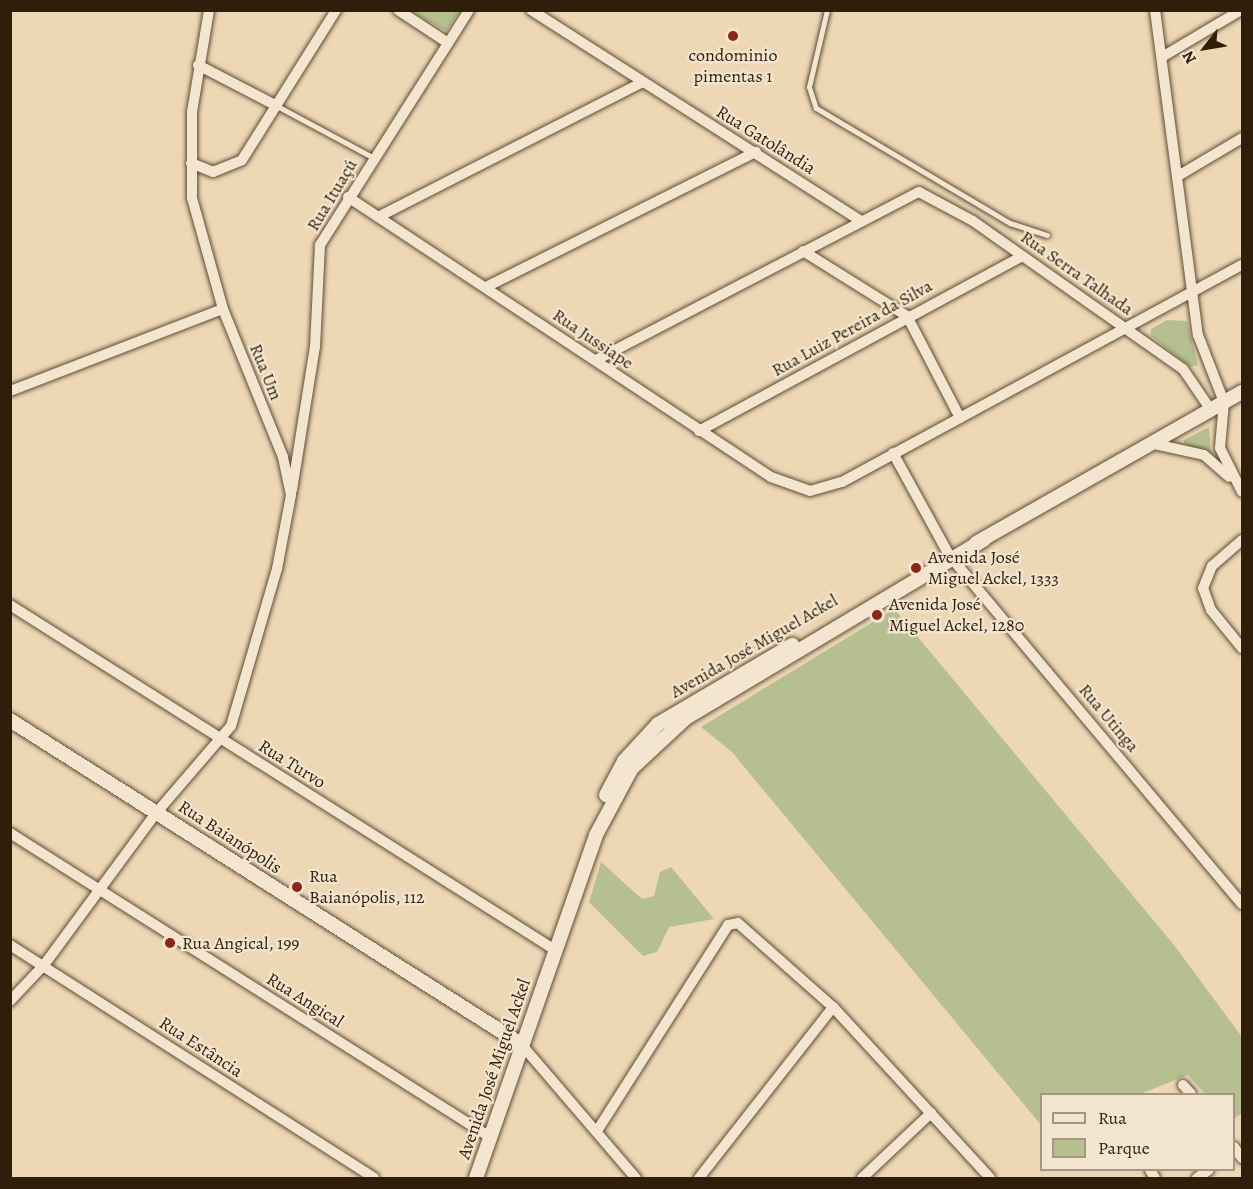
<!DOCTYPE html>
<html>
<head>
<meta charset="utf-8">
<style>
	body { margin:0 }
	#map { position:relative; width:1253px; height:1189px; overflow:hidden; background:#edd7b5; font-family:Alegreya,serif }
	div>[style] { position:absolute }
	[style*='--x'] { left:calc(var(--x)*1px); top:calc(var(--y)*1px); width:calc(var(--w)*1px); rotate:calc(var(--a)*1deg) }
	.green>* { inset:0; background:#b5bf90 }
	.roads { filter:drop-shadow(0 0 2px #5e4d35) drop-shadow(0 0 2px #5e4d35) }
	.service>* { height:5px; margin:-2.5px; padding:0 2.5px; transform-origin:2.5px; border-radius:2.5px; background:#f3e5cf }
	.minor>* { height:10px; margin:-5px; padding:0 5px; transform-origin:5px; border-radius:5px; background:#f3e5cf }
	.tertiary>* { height:14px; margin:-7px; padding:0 7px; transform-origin:7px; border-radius:7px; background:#f3e5cf }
	.dots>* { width:16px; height:16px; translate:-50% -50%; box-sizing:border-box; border:3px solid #f3e5cf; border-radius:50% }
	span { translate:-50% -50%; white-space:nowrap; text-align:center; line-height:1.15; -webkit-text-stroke:4.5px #f3e5cf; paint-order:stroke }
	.poi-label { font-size:18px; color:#2f1f0a }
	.left { translate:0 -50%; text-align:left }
	.street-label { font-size:18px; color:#2f1f0a }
	.frame { position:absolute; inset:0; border:12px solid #2f1f0a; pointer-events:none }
	.legend { position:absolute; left:1040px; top:1093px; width:195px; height:78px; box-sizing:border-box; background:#f3e5cf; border:2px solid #a59680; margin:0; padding:8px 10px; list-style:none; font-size:18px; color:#2f1f0a }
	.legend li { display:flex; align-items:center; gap:12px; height:30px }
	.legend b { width:30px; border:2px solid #a59680 }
	.north { position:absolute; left:1175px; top:18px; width:60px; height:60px; -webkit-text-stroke:4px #f3e5cf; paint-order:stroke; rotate:239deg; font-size:16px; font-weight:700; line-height:24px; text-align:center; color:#2f1f0a }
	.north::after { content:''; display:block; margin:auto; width:21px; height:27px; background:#2f1f0a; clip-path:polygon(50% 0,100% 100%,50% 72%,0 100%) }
</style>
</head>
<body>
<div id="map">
	<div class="green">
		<i style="clip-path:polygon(411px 11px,460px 11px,446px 31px)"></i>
		<i style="clip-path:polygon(1167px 320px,1187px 321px,1198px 365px,1190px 367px,1151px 336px,1151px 329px)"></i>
		<i style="clip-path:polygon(1209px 427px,1211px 454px,1184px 444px,1184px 440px)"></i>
		<i style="clip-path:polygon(891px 611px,897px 612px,1174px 945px,1242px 1037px,1242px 1113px,1234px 1119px,1234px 1094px,1205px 1094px,1188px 1075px,1140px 1094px,1042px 1094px,1041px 1125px,732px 752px,701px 727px)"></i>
		<i style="clip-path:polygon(601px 862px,642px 899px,654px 896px,660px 872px,671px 867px,714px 919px,669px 927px,657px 952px,643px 956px,589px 902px)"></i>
	</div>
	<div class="roads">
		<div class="service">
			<i style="--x:827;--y:10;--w:79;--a:103.2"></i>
			<i style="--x:809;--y:87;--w:22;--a:72"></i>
			<i style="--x:816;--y:108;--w:226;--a:30.7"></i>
			<i style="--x:1010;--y:223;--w:39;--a:18"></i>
			<i style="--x:277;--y:106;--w:110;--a:28.2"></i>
		</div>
		<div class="minor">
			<i style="--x:398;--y:10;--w:60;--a:33.4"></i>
			<i style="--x:531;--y:10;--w:390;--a:32.6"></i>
			<i style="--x:1155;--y:10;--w:328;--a:82.5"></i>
			<i style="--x:1198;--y:335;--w:72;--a:68.8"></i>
			<i style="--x:1224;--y:402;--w:46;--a:95"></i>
			<i style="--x:1220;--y:448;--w:49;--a:63.4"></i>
			<i style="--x:1162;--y:57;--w:92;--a:-30.7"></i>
			<i style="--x:198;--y:65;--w:89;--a:27.4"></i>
			<i style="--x:191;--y:163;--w:24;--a:22"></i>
			<i style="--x:213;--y:172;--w:31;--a:-22"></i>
			<i style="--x:242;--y:160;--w:177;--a:-57.9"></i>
			<i style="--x:1178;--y:176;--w:74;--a:-30.7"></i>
			<i style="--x:348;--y:197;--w:507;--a:33.5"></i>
			<i style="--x:771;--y:477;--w:41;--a:19.7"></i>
			<i style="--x:810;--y:491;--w:33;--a:-16"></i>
			<i style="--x:842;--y:482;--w:455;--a:-28.5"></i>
			<i style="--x:378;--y:217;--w:297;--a:-27"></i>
			<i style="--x:803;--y:251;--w:123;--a:32"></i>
			<i style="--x:907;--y:316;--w:115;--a:62.5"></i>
			<i style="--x:486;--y:287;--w:302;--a:-26.6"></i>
			<i style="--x:596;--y:360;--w:364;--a:-27.5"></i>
			<i style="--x:919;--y:192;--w:61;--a:28.2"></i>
			<i style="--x:973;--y:221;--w:257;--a:35.2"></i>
			<i style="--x:1183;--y:369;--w:50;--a:55.7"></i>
			<i style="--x:10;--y:391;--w:228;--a:-21.1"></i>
			<i style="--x:699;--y:431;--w:367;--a:-28.4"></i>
			<i style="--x:1150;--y:443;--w:55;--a:12.5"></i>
			<i style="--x:1204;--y:455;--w:33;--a:41"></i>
			<i style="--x:893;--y:453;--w:116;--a:61.2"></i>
			<i style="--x:949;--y:555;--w:456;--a:50"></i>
			<i style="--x:292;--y:490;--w:145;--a:-80.9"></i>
			<i style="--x:315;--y:347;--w:102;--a:-87.2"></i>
			<i style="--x:320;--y:245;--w:278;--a:-57.6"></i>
			<i style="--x:1242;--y:540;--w:40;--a:139"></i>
			<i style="--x:1212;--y:566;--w:24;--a:112"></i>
			<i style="--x:1203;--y:588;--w:23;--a:70"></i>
			<i style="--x:1211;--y:610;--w:49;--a:50.8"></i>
			<i style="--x:10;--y:605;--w:645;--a:32.33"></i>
			<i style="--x:10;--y:833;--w:568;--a:32.35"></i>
			<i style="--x:10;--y:945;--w:432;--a:32.6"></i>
			<i style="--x:10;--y:1001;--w:50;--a:-46.6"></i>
			<i style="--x:44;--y:965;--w:190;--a:-53.6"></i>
			<i style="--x:157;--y:812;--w:113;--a:-49.3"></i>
			<i style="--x:231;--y:726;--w:164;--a:-73.7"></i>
			<i style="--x:277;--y:569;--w:75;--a:-79.3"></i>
			<i style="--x:291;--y:495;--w:39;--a:-102"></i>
			<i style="--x:283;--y:457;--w:160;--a:-112.1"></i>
			<i style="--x:223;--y:309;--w:115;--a:-105.6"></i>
			<i style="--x:192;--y:198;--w:86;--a:-90"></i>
			<i style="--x:192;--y:112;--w:103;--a:-80.5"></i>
			<i style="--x:521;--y:1044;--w:177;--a:49.4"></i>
			<i style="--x:1183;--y:1085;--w:12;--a:48"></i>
			<i style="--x:597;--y:1131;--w:244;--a:-57.5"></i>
			<i style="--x:728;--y:925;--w:10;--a:-11"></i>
			<i style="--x:738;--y:923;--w:127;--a:41.5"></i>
			<i style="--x:833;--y:1007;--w:232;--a:47.4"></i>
			<i style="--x:1234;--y:1147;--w:14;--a:54"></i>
			<i style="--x:1150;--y:1170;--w:9;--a:58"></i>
			<i style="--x:699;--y:1178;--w:217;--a:-51.9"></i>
			<i style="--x:862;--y:1178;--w:95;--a:-43.3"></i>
			<i style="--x:1197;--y:1178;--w:14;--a:-34"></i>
		</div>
		<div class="tertiary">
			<i style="--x:976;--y:543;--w:306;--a:-29.6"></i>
			<i style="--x:10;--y:720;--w:605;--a:32.38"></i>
			<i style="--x:606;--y:795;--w:38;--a:-62"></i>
			<i style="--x:624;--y:761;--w:50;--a:-47.4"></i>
			<i style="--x:658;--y:724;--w:156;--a:-30.5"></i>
			<i style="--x:476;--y:1178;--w:363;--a:-70.7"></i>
			<i style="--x:596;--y:835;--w:76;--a:-61.8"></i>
			<i style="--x:632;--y:768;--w:74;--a:-42.8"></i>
			<i style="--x:686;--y:718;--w:347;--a:-30.9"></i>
		</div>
	</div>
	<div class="dots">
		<i style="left:733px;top:36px;background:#8f2418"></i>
		<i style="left:916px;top:568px;background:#8f2418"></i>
		<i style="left:877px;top:615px;background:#8f2418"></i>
		<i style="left:297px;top:887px;background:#8f2418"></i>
		<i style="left:170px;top:943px;background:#8f2418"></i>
	</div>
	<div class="poi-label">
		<span style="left:733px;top:66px">condominio<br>pimentas 1</span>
		<span class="left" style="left:928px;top:568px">Avenida José<br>Miguel Ackel, 1333</span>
		<span class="left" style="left:889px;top:615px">Avenida José<br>Miguel Ackel, 1280</span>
		<span class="left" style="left:309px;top:887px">Rua<br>Baianópolis, 112</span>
		<span class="left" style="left:182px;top:943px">Rua Angical, 199</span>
	</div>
	<div class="street-label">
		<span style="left:766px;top:140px;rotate:32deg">Rua Gatolândia</span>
		<span style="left:332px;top:195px;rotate:-59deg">Rua Ituaçú</span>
		<span style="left:1077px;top:273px;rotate:35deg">Rua Serra Talhada</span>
		<span style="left:852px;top:328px;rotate:-29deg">Rua Luiz Pereira da Silva</span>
		<span style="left:593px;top:339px;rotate:34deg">Rua Jussiape</span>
		<span style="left:266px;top:372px;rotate:68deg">Rua Um</span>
		<span style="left:754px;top:646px;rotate:-30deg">Avenida José Miguel Ackel</span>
		<span style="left:1109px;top:718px;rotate:50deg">Rua Utinga</span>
		<span style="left:292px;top:764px;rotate:32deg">Rua Turvo</span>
		<span style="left:230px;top:837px;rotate:33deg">Rua Baianópolis</span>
		<span style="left:305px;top:1000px;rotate:32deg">Rua Angical</span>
		<span style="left:201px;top:1047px;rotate:33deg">Rua Estância</span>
		<span style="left:494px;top:1069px;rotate:-71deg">Avenida José Miguel Ackel</span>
	</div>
	<div class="frame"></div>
	<ul class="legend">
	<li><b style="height:8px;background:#f3e5cf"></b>Rua</li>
	<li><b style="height:16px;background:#b5bf90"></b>Parque</li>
	</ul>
	<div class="north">N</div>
</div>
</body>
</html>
